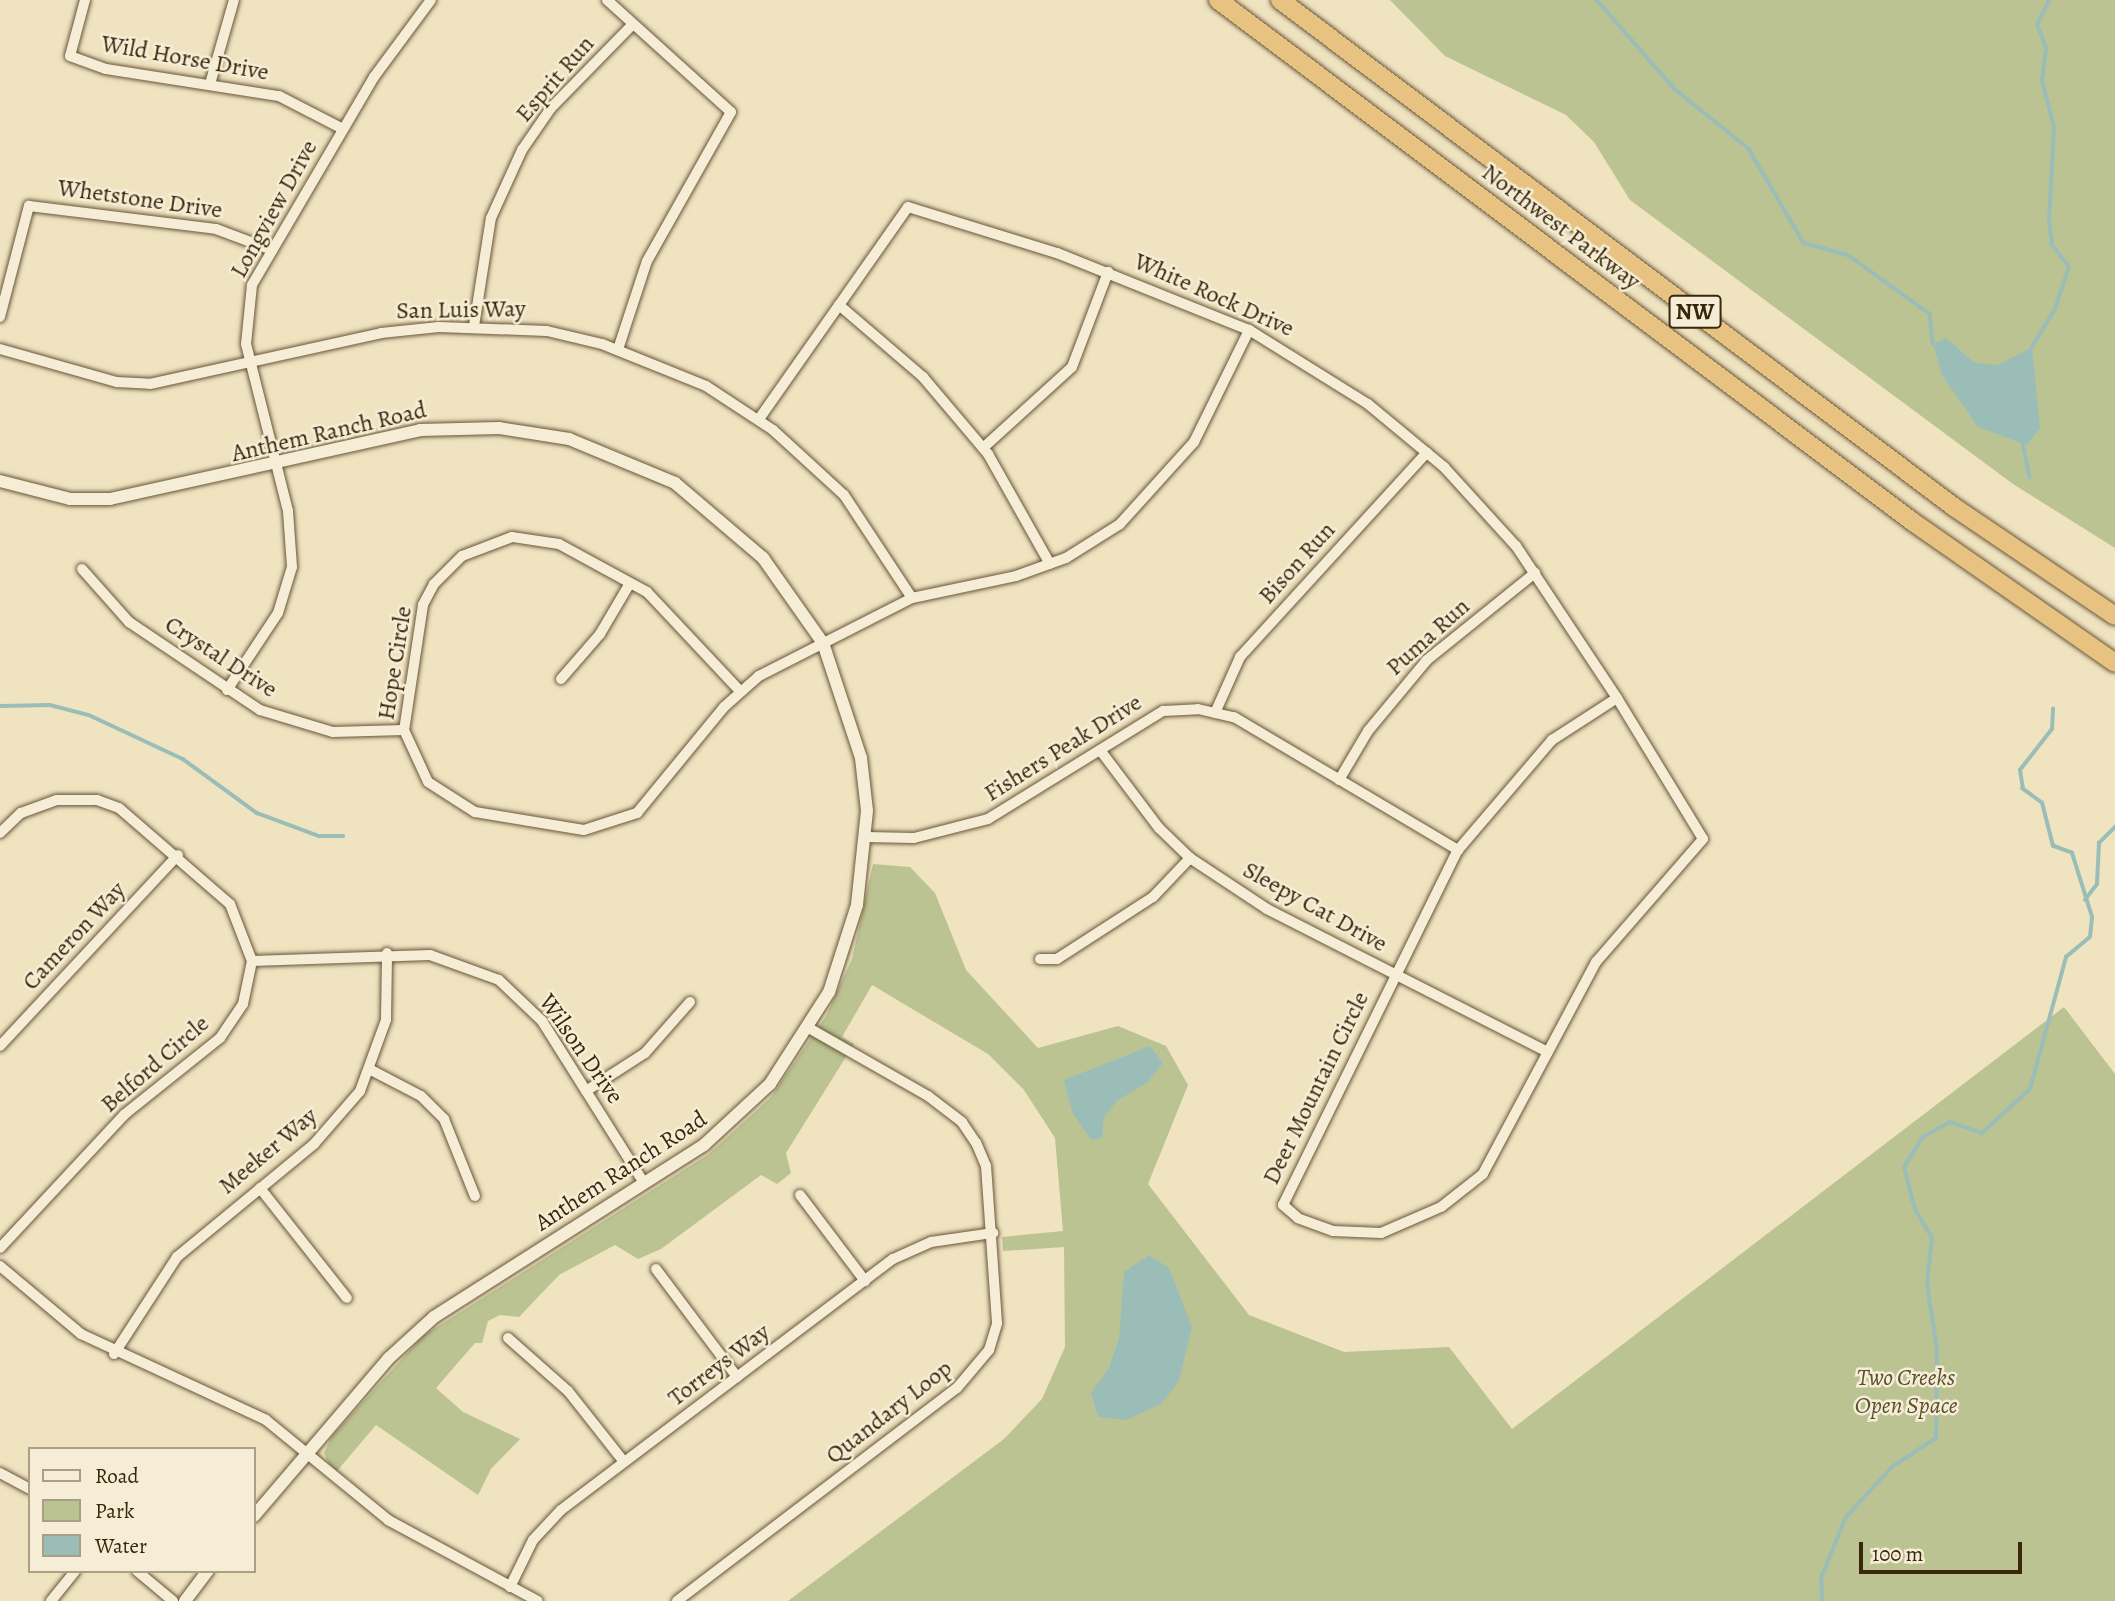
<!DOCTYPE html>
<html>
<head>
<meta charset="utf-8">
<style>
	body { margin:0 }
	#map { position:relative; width:2115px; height:1601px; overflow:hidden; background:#f0e3c0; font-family:Alegreya,serif }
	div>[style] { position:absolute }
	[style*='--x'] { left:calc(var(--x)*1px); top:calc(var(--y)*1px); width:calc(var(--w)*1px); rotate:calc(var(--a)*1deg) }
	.green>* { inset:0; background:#bbc392 }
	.water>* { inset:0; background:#9bbdb8 }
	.stream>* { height:3.5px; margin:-1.75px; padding:0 1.75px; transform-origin:1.75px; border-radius:1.75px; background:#9bbdb8 }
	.roads { filter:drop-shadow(0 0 2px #675639) drop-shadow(0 0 2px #675639) }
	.minor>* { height:10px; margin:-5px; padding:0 5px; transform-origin:5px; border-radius:5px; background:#f5edd6 }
	.tertiary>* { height:12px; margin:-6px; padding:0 6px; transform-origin:6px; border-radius:6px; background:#f5edd6 }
	.motorway>* { height:18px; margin:-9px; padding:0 9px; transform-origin:9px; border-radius:9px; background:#e8c280 }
	span { translate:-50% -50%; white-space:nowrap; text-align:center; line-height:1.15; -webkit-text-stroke:5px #f5edd6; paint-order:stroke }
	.shield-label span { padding:2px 5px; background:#f5edd6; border:2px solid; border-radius:5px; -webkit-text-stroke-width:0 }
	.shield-label { font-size:23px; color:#39270c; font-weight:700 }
	.street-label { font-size:24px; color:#39270c }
	.park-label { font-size:24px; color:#5a4e2e; font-style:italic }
	.legend { position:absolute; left:28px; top:1447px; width:228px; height:126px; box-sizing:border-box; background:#f5edd6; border:2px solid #aa9e85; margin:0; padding:9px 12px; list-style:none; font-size:21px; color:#39270c }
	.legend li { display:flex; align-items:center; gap:14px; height:35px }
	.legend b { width:35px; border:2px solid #aa9e85 }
	.scale { position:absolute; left:1859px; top:1542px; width:163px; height:32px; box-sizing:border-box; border:4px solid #39270c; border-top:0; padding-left:9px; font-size:21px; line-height:24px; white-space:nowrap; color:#39270c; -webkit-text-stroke:5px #f5edd6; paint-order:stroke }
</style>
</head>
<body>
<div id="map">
	<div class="green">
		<i style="clip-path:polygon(1390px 0,2115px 0,2115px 548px,2013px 484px,1630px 200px,1594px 142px,1566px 115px,1445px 56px)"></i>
		<i style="clip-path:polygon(873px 864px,910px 867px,935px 893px,966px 970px,1038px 1048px,1118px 1026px,1166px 1046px,1188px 1085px,1148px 1184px,1249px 1315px,1344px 1352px,1449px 1347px,1512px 1429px,2064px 1007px,2115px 1074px,2115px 1601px,788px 1601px,1004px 1439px,1042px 1399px,1065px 1347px,1064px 1247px,1003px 1251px,1002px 1237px,1063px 1231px,1055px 1138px,1024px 1090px,988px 1054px,872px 985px,842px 1037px,854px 1044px,786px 1153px,791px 1173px,777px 1184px,761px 1175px,661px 1249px,638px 1259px,615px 1245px,559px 1275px,519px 1317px,500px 1315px,488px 1321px,482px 1343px,475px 1343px,436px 1388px,463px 1412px,520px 1439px,491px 1469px,478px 1495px,376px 1425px,337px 1471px,329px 1464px,324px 1453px,332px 1436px,423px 1336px,709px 1154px,771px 1097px,826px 1016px,852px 959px)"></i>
	</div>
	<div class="water">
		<i style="clip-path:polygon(1946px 338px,1975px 363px,1998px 365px,2032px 347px,2040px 428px,2027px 445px,1978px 427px,1942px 375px,1933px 344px)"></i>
		<i style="clip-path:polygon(1150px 1046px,1163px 1063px,1148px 1082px,1117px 1101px,1104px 1117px,1102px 1138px,1091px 1140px,1072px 1112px,1064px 1080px)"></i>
		<i style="clip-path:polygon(1149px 1255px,1169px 1268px,1192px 1327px,1179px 1381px,1161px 1404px,1126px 1420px,1098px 1417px,1091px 1393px,1109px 1368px,1119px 1338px,1124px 1272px)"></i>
	</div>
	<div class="stream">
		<i style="--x:1597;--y:0;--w:118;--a:48.8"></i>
		<i style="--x:1675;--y:89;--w:95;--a:39"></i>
		<i style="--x:1749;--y:149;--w:109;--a:59.7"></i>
		<i style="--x:1804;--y:243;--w:46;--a:15.3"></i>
		<i style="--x:1848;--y:255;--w:101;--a:35.7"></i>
		<i style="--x:1930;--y:314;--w:30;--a:84"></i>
		<i style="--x:2032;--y:347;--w:44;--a:-58.8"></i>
		<i style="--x:2055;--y:309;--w:44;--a:-71.6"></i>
		<i style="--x:2069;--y:267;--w:28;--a:-128"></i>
		<i style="--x:2052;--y:245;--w:23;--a:-97"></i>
		<i style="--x:2049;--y:222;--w:95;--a:-87"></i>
		<i style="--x:2054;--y:127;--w:48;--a:-104.6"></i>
		<i style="--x:2042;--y:81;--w:33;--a:-83"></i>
		<i style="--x:2046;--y:48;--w:25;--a:-111"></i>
		<i style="--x:2037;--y:25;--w:28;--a:-64"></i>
		<i style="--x:2023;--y:444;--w:34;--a:78"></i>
		<i style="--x:0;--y:706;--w:50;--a:-1.1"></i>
		<i style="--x:50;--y:705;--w:40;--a:14.4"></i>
		<i style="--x:89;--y:715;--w:104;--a:25.1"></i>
		<i style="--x:183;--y:759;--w:92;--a:36.1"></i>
		<i style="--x:257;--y:813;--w:66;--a:20.4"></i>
		<i style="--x:319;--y:836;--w:24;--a:0"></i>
		<i style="--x:2085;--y:900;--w:20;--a:-53"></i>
		<i style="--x:2097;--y:884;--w:41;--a:-87.2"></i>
		<i style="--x:2099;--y:843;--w:23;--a:-45"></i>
		<i style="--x:1822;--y:1601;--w:23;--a:-92"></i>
		<i style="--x:1821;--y:1578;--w:66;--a:-67.7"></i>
		<i style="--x:1846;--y:1517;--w:68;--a:-47.4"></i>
		<i style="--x:1892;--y:1467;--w:53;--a:-33.4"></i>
		<i style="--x:1936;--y:1438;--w:89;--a:-89.4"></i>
		<i style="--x:1937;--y:1349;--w:65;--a:-98.9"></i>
		<i style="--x:1927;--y:1285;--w:47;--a:-83.9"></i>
		<i style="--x:1932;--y:1238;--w:33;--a:-121"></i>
		<i style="--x:1915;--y:1210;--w:44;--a:-104.3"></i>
		<i style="--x:1904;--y:1167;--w:36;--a:-58"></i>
		<i style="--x:1923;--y:1137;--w:31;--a:-29"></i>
		<i style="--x:1950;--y:1122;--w:34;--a:19"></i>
		<i style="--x:1982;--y:1133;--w:65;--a:-42.5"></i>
		<i style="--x:2030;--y:1089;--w:137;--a:-74.7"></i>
		<i style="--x:2066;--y:957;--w:31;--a:-40"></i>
		<i style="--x:2090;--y:937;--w:20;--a:-84"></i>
		<i style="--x:2092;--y:917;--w:67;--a:-107.4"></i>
		<i style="--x:2072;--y:853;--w:20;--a:-160"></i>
		<i style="--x:2053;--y:846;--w:44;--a:-104.3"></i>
		<i style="--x:2042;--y:803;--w:24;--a:-144"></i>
		<i style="--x:2023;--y:789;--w:19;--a:-99"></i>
		<i style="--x:2020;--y:770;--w:52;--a:-52"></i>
		<i style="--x:2052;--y:729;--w:20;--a:-87"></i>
	</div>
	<div class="roads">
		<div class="minor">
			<i style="--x:85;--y:0;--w:58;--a:105"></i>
			<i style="--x:70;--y:56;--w:38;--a:20"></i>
			<i style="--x:106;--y:69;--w:175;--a:8.9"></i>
			<i style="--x:279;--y:96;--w:72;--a:27.3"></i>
			<i style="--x:607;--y:0;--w:167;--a:42.1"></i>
			<i style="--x:731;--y:112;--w:171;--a:119.4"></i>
			<i style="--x:647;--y:261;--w:93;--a:108.2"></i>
			<i style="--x:210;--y:84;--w:87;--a:-74.1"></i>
			<i style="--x:839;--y:305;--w:111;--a:40.6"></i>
			<i style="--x:923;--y:377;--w:101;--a:49.8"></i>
			<i style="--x:988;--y:454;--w:126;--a:60.6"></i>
			<i style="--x:0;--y:317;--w:115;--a:-75.4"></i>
			<i style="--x:29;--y:206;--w:188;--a:7"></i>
			<i style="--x:216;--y:229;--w:60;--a:20.6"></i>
			<i style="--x:474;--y:326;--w:109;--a:-81.1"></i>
			<i style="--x:491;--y:218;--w:75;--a:-65.5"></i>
			<i style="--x:522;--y:150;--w:51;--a:-55.4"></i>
			<i style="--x:551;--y:108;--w:116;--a:-45.7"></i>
			<i style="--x:0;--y:349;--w:122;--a:15.8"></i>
			<i style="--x:117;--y:382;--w:33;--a:3"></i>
			<i style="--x:150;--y:384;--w:237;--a:-12.4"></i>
			<i style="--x:381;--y:333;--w:58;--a:-5.9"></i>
			<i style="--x:439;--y:327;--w:108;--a:2.1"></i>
			<i style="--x:547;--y:331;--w:57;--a:13.3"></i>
			<i style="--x:602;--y:344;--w:112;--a:22"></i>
			<i style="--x:706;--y:386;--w:80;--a:33.3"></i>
			<i style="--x:773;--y:430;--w:96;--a:42.5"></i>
			<i style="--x:844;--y:495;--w:123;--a:56.6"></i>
			<i style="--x:759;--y:419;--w:259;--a:-54.9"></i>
			<i style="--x:908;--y:207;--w:156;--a:17.2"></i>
			<i style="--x:1057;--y:253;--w:207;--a:21.9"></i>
			<i style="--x:1249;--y:330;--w:140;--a:31.9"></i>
			<i style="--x:1368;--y:404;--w:99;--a:39.7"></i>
			<i style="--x:1444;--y:467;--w:107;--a:47.7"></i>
			<i style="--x:1516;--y:546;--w:182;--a:56.4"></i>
			<i style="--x:983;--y:448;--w:120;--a:-42.3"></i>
			<i style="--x:1072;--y:367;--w:102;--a:-69.2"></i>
			<i style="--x:82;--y:569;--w:71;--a:48.4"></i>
			<i style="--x:129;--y:622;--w:158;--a:33.9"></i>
			<i style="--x:260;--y:710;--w:76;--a:16.8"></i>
			<i style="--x:333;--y:732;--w:71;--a:-1.6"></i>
			<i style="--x:561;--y:679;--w:60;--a:-49.1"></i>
			<i style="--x:600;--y:634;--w:59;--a:-59.5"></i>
			<i style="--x:227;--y:690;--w:92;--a:-56.5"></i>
			<i style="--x:278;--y:613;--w:48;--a:-73.1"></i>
			<i style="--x:292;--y:567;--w:56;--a:-94.1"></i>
			<i style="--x:288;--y:511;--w:172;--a:-104.1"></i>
			<i style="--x:246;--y:344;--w:59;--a:-84.2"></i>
			<i style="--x:252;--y:285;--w:241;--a:-59.6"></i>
			<i style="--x:374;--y:77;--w:96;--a:-53.5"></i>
			<i style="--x:740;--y:691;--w:136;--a:-133.2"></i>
			<i style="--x:647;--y:592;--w:100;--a:-151.4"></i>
			<i style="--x:559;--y:544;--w:48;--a:-171.5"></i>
			<i style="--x:512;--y:537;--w:53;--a:159.2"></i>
			<i style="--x:462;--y:556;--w:40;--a:135"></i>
			<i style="--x:434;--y:584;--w:24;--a:118"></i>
			<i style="--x:423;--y:605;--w:126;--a:98.6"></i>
			<i style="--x:404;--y:730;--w:57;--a:65.2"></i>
			<i style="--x:428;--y:782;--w:56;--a:32.6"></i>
			<i style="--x:475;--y:812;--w:110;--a:9.4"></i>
			<i style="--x:584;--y:830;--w:56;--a:-17.8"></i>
			<i style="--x:637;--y:813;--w:137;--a:-50.6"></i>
			<i style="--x:724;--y:707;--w:47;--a:-41.5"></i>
			<i style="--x:759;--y:676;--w:172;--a:-27"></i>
			<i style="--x:912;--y:598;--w:106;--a:-11.9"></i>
			<i style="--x:1016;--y:576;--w:53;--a:-19.8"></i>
			<i style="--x:1066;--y:558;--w:64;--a:-32.2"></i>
			<i style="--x:1120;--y:524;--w:110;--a:-47.9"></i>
			<i style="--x:1194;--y:442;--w:125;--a:-63.8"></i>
			<i style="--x:1617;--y:698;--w:165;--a:58.6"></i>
			<i style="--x:1703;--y:839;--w:163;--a:131"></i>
			<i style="--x:1596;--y:962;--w:240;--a:118.1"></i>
			<i style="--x:1483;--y:1174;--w:53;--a:141.8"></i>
			<i style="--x:1441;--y:1207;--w:65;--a:156.6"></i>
			<i style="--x:1381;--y:1233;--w:48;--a:-177.6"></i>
			<i style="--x:1333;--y:1231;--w:37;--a:-160"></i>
			<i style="--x:1298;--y:1218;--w:20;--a:-139"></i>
			<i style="--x:1283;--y:1205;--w:396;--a:-63.8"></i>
			<i style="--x:1458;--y:850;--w:145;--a:-49.5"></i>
			<i style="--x:1552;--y:740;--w:77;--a:-32.9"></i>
			<i style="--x:1215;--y:713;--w:61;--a:-65.9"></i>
			<i style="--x:1240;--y:657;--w:277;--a:-47.6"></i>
			<i style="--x:1100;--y:750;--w:98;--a:52.9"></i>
			<i style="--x:1159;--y:828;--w:43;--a:44.1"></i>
			<i style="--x:1190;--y:858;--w:92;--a:33.5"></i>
			<i style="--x:1267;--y:909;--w:315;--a:27"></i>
			<i style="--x:1339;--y:780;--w:57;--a:-59.4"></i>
			<i style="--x:1368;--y:731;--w:92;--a:-50.3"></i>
			<i style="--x:1427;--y:660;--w:139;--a:-38.9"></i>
			<i style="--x:0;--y:833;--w:29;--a:-44"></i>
			<i style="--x:21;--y:813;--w:38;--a:-20"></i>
			<i style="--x:57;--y:800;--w:40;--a:0"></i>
			<i style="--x:97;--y:800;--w:23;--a:20"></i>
			<i style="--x:119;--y:808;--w:147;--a:40.9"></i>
			<i style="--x:230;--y:904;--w:61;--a:68.9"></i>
			<i style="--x:252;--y:961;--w:44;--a:101.8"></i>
			<i style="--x:243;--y:1004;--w:41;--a:124.1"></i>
			<i style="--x:220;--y:1038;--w:122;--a:141.3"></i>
			<i style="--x:125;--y:1114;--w:183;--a:133"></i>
			<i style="--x:866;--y:837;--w:48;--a:1.2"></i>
			<i style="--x:914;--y:838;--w:76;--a:-14.4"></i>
			<i style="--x:988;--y:819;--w:206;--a:-31.7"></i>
			<i style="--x:1163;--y:711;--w:35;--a:-3"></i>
			<i style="--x:1198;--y:709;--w:37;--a:13"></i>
			<i style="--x:1234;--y:717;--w:261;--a:30.7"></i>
			<i style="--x:1040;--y:959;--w:17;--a:0"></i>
			<i style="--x:1057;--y:959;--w:114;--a:-32.9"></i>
			<i style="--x:1153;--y:897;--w:54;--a:-46.5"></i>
			<i style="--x:252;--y:961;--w:178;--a:-1.9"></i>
			<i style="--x:430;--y:955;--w:73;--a:19.9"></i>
			<i style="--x:499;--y:980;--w:59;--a:43.6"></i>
			<i style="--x:542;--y:1021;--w:191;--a:57.8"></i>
			<i style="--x:0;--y:1046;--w:261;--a:-47"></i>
			<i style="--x:371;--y:1070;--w:56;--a:27.5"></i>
			<i style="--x:421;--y:1096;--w:33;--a:45"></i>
			<i style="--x:444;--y:1119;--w:83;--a:68.1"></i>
			<i style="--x:586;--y:1091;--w:70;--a:-32.8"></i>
			<i style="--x:645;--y:1053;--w:68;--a:-48.6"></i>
			<i style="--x:260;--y:1188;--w:140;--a:51.7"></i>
			<i style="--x:800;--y:1195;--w:108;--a:52.9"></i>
			<i style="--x:0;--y:1266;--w:106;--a:40"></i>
			<i style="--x:81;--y:1334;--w:204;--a:24.9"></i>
			<i style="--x:266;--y:1420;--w:158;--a:39.3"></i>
			<i style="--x:388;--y:1520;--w:170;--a:28.4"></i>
			<i style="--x:656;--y:1269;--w:135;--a:53.1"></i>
			<i style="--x:508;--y:1338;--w:80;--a:41.5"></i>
			<i style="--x:568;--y:1391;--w:90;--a:51.7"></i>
			<i style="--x:114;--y:1354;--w:116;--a:-57"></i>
			<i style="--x:177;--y:1257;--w:178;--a:-39.5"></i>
			<i style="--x:314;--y:1144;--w:70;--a:-49"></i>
			<i style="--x:360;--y:1091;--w:76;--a:-69.9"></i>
			<i style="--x:386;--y:1020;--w:67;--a:-89.1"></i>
			<i style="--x:0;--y:1473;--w:34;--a:28"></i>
			<i style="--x:137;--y:1571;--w:47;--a:39.8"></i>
			<i style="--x:510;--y:1587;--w:52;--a:-63.9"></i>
			<i style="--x:533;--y:1540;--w:41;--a:-47"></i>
			<i style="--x:561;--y:1510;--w:416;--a:-37.1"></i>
			<i style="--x:893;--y:1259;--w:42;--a:-24.1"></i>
			<i style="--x:931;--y:1242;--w:63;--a:-8.3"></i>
			<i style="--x:51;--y:1601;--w:38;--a:-51"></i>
			<i style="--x:677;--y:1601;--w:352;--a:-37.3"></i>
			<i style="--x:957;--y:1388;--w:50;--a:-49.9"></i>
			<i style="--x:989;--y:1350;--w:28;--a:-73"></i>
			<i style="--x:997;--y:1323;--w:157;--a:-94"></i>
			<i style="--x:986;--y:1166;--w:25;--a:-113"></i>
			<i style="--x:976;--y:1143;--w:25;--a:-124"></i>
			<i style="--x:962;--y:1122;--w:43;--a:-142.6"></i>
			<i style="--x:928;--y:1096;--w:137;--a:-150.3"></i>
		</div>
		<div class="tertiary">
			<i style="--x:0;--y:481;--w:72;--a:14.4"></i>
			<i style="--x:70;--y:499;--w:40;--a:0"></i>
			<i style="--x:110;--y:499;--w:318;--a:-12.5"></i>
			<i style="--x:420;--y:430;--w:79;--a:-1.5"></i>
			<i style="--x:499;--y:428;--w:71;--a:8.9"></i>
			<i style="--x:569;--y:439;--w:115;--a:22.5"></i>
			<i style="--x:675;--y:483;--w:116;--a:40.4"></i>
			<i style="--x:763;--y:558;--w:104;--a:54.8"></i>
			<i style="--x:823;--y:643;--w:121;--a:71.7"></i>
			<i style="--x:861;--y:758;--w:53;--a:83.5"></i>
			<i style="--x:867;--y:811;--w:95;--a:96.1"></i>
			<i style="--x:857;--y:905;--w:91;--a:107.8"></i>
			<i style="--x:829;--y:992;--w:109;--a:122.7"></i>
			<i style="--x:770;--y:1084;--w:90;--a:137.3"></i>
			<i style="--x:704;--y:1145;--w:320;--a:147.5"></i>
			<i style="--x:434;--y:1317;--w:61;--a:137.7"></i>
			<i style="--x:389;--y:1358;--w:208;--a:130.5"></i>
			<i style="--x:185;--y:1601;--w:38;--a:-53"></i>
		</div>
		<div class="motorway">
			<i style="--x:1218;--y:0;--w:869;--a:36.91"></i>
			<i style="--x:1913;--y:522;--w:246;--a:34.9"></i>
			<i style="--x:1280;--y:0;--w:843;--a:36.95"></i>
			<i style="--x:1954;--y:507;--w:194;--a:34.1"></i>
		</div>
	</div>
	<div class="shield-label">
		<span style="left:1695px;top:312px">NW</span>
	</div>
	<div class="street-label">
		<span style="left:185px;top:58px;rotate:10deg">Wild Horse Drive</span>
		<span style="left:555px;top:79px;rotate:-49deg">Esprit Run</span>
		<span style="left:140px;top:199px;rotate:8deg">Whetstone Drive</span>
		<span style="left:274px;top:209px;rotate:-61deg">Longview Drive</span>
		<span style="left:1561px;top:227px;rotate:37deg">Northwest Parkway</span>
		<span style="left:1214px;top:295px;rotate:24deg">White Rock Drive</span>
		<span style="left:461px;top:310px;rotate:-1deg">San Luis Way</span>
		<span style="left:329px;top:432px;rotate:-13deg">Anthem Ranch Road</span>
		<span style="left:1297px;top:563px;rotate:-48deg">Bison Run</span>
		<span style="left:1428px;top:637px;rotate:-42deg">Puma Run</span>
		<span style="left:221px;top:657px;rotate:33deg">Crystal Drive</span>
		<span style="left:395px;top:663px;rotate:-81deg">Hope Circle</span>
		<span style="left:1063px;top:748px;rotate:-32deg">Fishers Peak Drive</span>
		<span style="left:1315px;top:907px;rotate:29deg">Sleepy Cat Drive</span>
		<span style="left:74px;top:936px;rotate:-47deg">Cameron Way</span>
		<span style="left:581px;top:1049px;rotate:55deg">Wilson Drive</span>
		<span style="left:155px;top:1064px;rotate:-41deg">Belford Circle</span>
		<span style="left:1316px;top:1088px;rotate:-64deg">Deer Mountain Circle</span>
		<span style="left:268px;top:1151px;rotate:-40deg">Meeker Way</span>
		<span style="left:621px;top:1171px;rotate:-33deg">Anthem Ranch Road</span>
		<span style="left:719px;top:1365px;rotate:-37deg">Torreys Way</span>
		<span style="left:889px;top:1412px;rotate:-38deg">Quandary Loop</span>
	</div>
	<div class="park-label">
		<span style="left:1906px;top:1392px">Two Creeks<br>Open Space</span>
	</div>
	<ul class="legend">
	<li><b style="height:9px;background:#f5edd6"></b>Road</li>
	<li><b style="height:19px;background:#bbc392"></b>Park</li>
	<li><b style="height:19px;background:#9bbdb8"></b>Water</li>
	</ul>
	<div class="scale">100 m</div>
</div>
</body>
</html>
